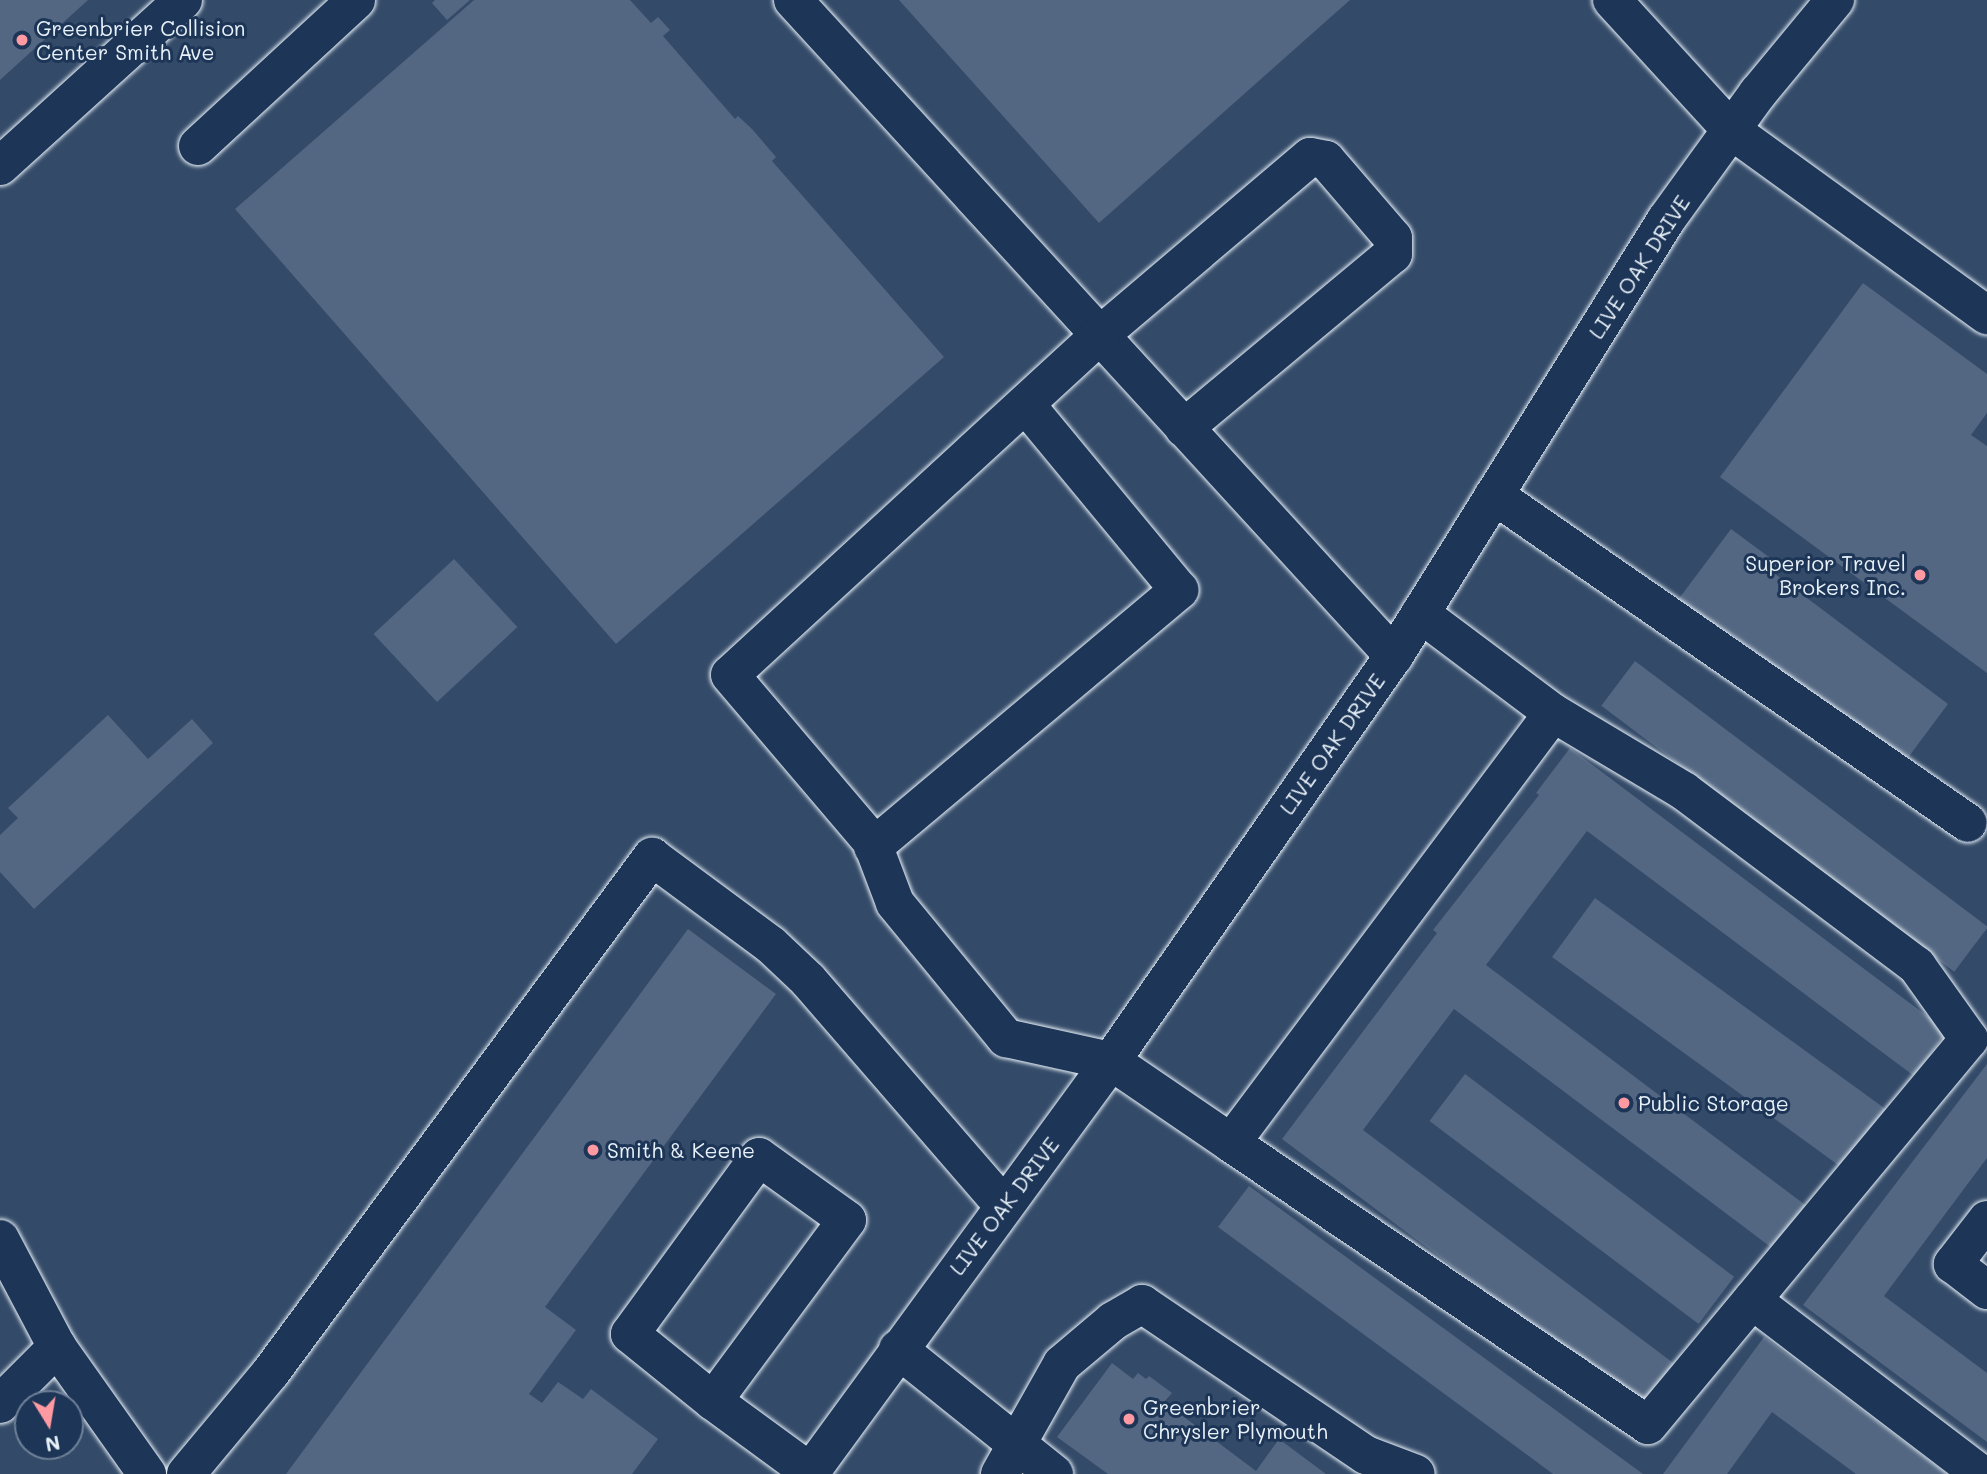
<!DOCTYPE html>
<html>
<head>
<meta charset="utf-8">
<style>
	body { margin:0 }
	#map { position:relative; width:1987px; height:1474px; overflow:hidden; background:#253d5d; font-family:Mali,sans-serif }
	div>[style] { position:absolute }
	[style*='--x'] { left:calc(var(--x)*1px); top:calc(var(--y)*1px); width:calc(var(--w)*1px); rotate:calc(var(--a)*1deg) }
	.built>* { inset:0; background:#334a68 }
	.building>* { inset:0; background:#536782; transform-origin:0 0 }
	.roads { filter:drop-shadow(0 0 2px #e8f1f8) drop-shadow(0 0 2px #e8f1f8) }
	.minor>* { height:38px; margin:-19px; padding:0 19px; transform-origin:19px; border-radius:19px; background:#1d3557 }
	.dots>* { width:19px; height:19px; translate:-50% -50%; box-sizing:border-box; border:4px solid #1d3557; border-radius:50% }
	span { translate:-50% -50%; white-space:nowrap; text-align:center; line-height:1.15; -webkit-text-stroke:6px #1d3557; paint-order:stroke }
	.poi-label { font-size:21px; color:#e8f1f8 }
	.left { translate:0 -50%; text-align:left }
	.right { translate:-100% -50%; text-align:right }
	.street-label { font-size:21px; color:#e8f1f8 }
	.north { position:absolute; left:14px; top:1390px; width:70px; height:70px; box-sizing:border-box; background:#1d3557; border:2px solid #6e8097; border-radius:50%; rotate:169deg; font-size:19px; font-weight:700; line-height:28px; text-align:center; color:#e8f1f8 }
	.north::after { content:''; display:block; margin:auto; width:24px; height:32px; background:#ff9aa2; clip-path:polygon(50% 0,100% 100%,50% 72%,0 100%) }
</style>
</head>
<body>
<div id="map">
	<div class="built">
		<i style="clip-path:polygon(evenodd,0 0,1987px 0,1987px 1474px,0 1474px,0 0,28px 1404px,70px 1404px,70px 1446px,28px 1446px,28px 1404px)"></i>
	</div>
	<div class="building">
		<i style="clip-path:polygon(0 0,88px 0,0 80px)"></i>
		<i style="clip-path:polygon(435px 0,470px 0,447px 20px,432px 3px)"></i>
		<i style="clip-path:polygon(474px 0,630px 0,651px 23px,658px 17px,670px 30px,663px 36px,735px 119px,738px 116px,752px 129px,776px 157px,772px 161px,944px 357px,616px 644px,235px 209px)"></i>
		<i style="clip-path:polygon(899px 0,1350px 0,1099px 223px)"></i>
		<i style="clip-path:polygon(1863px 283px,1987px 374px,1987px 413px,1971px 435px,1987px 446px,1987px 673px,1720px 477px)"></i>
		<i style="clip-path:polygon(1731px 529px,1781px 566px,1775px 574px,1948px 704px,1904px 763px,1730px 633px,1724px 641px,1675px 604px)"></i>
		<i style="left:454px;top:559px;width:93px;height:110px;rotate:47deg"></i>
		<i style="left:1635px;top:661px;width:442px;height:56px;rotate:37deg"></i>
		<i style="clip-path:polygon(108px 715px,148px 759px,192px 719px,213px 743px,34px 909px,0 872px,0 835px,18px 818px,8px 808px)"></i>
		<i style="clip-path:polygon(1570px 748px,1947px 1031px,1914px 1076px,1587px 831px,1486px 965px,1812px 1210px,1780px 1254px,1454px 1009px,1363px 1130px,1676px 1365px,1643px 1409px,1282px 1139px,1437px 933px,1433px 930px,1539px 795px,1536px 793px)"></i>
		<i style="left:1595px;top:898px;width:360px;height:73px;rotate:36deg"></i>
		<i style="clip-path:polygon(688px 929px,776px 994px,545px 1307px,576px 1330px,529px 1394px,542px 1403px,558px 1382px,583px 1399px,591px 1389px,658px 1439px,632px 1474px,286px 1474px)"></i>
		<i style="clip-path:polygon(1987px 1064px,1987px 1158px,1884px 1296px,1987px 1373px,1987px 1442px,1803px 1305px)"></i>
		<i style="left:1465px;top:1074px;width:337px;height:59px;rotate:37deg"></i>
		<i style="clip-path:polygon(1249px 1186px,1643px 1474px,1553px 1474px,1218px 1227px)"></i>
		<i style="clip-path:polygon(1764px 1337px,1947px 1474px,1856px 1474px,1772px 1412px,1727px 1474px,1663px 1474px)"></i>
		<i style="clip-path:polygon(1112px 1363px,1133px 1379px,1138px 1373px,1146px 1379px,1149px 1376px,1172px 1393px,1164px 1402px,1256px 1471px,1279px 1439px,1326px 1474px,1108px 1474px,1057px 1437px)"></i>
	</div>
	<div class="roads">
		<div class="minor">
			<i style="--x:793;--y:0;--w:890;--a:47.51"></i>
			<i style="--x:1612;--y:0;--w:176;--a:47.5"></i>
			<i style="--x:1731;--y:130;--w:316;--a:35.9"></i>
			<i style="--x:198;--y:146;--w:215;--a:-42.7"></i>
			<i style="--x:0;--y:166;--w:247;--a:-42.2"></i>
			<i style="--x:1184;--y:428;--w:272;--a:-39.8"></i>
			<i style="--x:1393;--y:254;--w:16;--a:-90"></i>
			<i style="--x:1393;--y:238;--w:103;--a:-130.7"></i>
			<i style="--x:1326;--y:160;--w:16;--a:-169"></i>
			<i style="--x:1310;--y:157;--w:275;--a:139.7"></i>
			<i style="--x:1100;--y:335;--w:502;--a:137.42"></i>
			<i style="--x:730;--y:675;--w:219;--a:49.6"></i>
			<i style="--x:872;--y:842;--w:65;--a:69.3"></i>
			<i style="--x:895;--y:903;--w:175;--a:50.6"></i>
			<i style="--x:1006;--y:1038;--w:107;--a:12.4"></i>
			<i style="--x:1111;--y:1061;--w:145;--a:34.3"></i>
			<i style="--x:1231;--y:1143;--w:537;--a:-53.17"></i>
			<i style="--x:1553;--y:713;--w:166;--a:-143.1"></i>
			<i style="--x:1494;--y:495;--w:576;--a:34.68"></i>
			<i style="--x:873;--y:847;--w:400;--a:-40"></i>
			<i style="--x:1179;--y:590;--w:241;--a:-129.6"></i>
			<i style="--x:1231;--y:1143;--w:503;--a:34.07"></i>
			<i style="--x:1648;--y:1425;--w:502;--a:-50.25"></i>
			<i style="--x:1969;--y:1039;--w:90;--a:-125.5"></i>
			<i style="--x:1917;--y:966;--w:291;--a:-143.1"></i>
			<i style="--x:1684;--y:791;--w:152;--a:-149.2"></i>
			<i style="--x:1987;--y:1220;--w:56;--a:127.7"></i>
			<i style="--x:1953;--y:1264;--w:43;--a:37.4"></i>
			<i style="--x:0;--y:1239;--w:122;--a:62.2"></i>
			<i style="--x:57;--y:1347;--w:156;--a:54.7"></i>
			<i style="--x:1752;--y:1300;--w:287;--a:37.3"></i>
			<i style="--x:898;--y:1349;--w:200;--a:38.7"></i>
			<i style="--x:713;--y:1401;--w:225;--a:-53.5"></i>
			<i style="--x:847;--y:1220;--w:108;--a:-144.4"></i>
			<i style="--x:759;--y:1157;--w:219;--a:126.1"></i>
			<i style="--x:630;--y:1334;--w:107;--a:38.9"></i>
			<i style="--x:713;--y:1401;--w:120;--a:36.2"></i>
			<i style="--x:0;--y:1404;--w:81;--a:-45"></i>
			<i style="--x:186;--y:1474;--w:133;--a:-50.2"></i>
			<i style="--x:271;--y:1372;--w:641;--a:-53.51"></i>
			<i style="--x:652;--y:857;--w:148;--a:36.5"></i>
			<i style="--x:771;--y:945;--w:51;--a:43.4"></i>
			<i style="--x:808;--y:980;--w:299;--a:49.1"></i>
			<i style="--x:809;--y:1474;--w:520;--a:-53.83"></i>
			<i style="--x:1116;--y:1054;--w:485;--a:-55.1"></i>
			<i style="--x:1394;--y:656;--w:514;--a:-58.04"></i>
			<i style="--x:1666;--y:220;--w:157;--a:-54.1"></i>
			<i style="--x:1758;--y:93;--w:121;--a:-50.4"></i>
			<i style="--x:1000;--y:1474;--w:126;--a:-60.6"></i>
			<i style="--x:1062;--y:1364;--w:67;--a:-40.1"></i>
			<i style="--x:1113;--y:1321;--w:34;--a:-30"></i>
			<i style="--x:1142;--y:1304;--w:270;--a:34"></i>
			<i style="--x:1366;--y:1455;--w:53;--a:20.8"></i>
		</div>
	</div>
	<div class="dots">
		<i style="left:22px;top:40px;background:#ff9aa2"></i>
		<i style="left:1920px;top:575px;background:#ff9aa2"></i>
		<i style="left:1624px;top:1103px;background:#ff9aa2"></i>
		<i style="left:593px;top:1150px;background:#ff9aa2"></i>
		<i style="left:1129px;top:1419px;background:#ff9aa2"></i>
	</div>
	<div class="poi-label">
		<span class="left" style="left:36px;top:40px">Greenbrier Collision<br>Center Smith Ave</span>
		<span class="right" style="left:1906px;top:575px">Superior Travel<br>Brokers Inc.</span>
		<span class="left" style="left:1638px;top:1103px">Public Storage</span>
		<span class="left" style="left:607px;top:1150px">Smith &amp; Keene</span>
		<span class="left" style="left:1143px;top:1419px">Greenbrier<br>Chrysler Plymouth</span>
	</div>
	<div class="street-label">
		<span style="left:1639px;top:267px;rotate:-57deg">LIVE OAK DRIVE</span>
		<span style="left:1332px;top:744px;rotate:-55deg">LIVE OAK DRIVE</span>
		<span style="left:1004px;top:1206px;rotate:-53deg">LIVE OAK DRIVE</span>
	</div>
	<div class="north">N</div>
</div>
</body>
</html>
